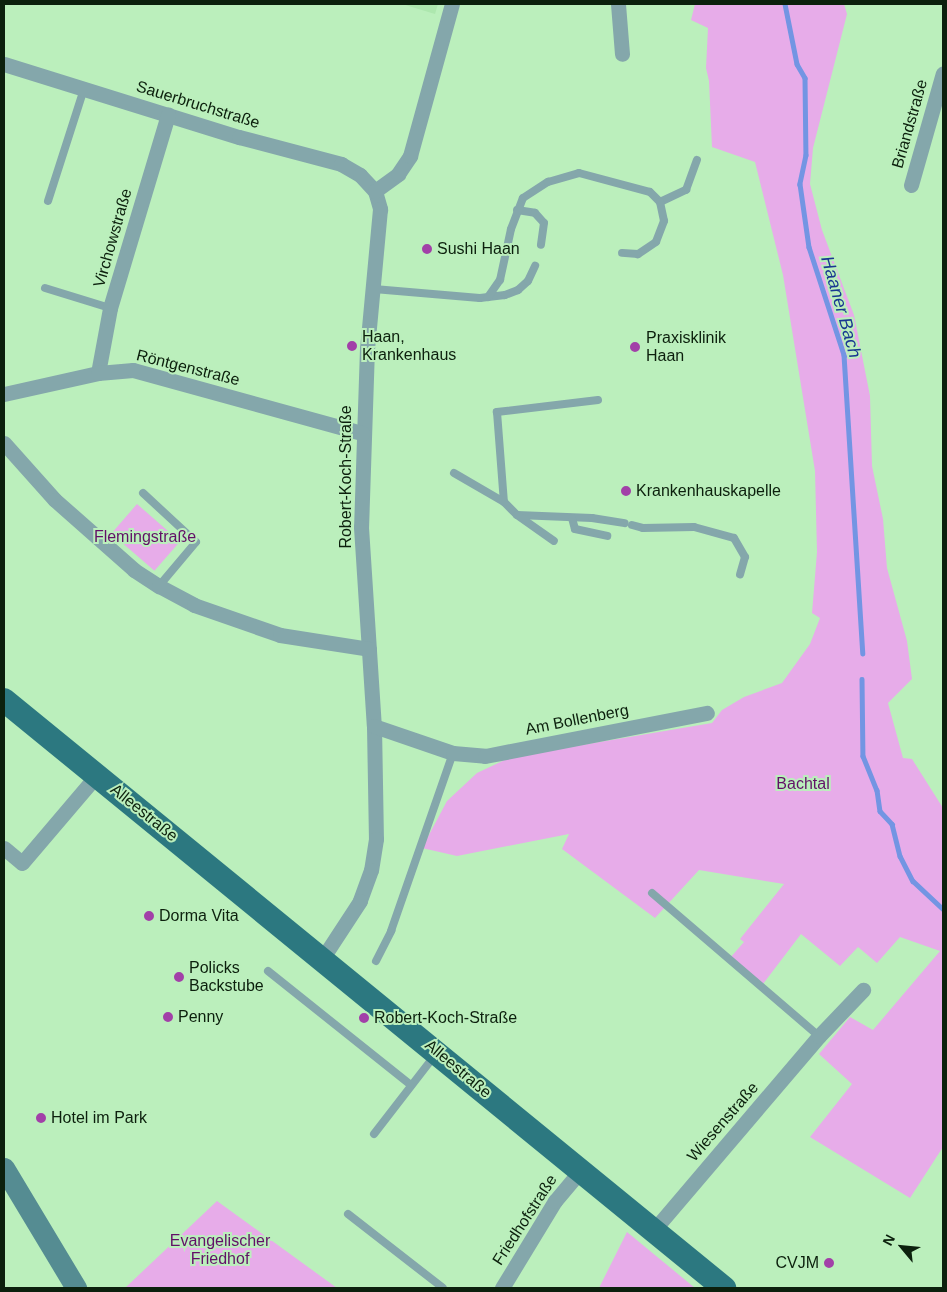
<!DOCTYPE html>
<html>
<head>
<meta charset="utf-8">
<style>
	body { margin:0 }
	#map { position:relative; width:947px; height:1292px; overflow:hidden; background:#bbefbc; font-family:Helvetica,sans-serif }
	div>[style] { position:absolute }
	[style*='--x'] { left:calc(var(--x)*1px); top:calc(var(--y)*1px); width:calc(var(--w)*1px); rotate:calc(var(--a)*1deg) }
	.built>* { inset:0; background:#ade7ae }
	.green>* { inset:0; background:#e7ace9; transform-origin:0 0 }
	.stream>* { height:4.5px; margin:-2.25px; padding:0 2.25px; transform-origin:2.25px; border-radius:2.25px; background:#7395e3 }
	.lane>* { height:8px; margin:-4px; padding:0 4px; transform-origin:4px; border-radius:4px; background:#84a7ab }
	.street>* { height:15px; margin:-7.5px; padding:0 7.5px; transform-origin:7.5px; border-radius:7.5px; background:#84a7ab }
	.secondary>* { height:21px; margin:-10.5px; padding:0 10.5px; transform-origin:10.5px; border-radius:10.5px; background:#558c92 }
	.primary>* { height:24px; margin:-12px; padding:0 12px; transform-origin:12px; border-radius:12px; background:#2c7880 }
	.dots>* { width:14px; height:14px; translate:-50% -50%; box-sizing:border-box; border:2px solid #bbefbc; border-radius:50% }
	span { translate:-50% -50%; white-space:nowrap; text-align:center; line-height:1.15; -webkit-text-stroke:4px #bbefbc; paint-order:stroke }
	.street-label { font-size:16px; color:#0c200d }
	.poi-label { font-size:16px; color:#0c200d }
	.left { translate:0 -50%; text-align:left }
	.right { translate:-100% -50%; text-align:right }
	.park-label { font-size:16px; color:#621067 }
	.water-label { font-size:18px; color:#1a3791; font-style:italic }
	.frame { position:absolute; inset:0; border:5px solid #0c200d; pointer-events:none }
	.north { position:absolute; left:877px; top:1222px; width:50px; height:50px; -webkit-text-stroke:4px #bbefbc; paint-order:stroke; rotate:298deg; font-size:14px; font-weight:700; line-height:20px; text-align:center; color:#0c200d }
	.north::after { content:''; display:block; margin:auto; width:18px; height:22px; background:#0c200d; clip-path:polygon(50% 0,100% 100%,50% 72%,0 100%) }
</style>
</head>
<body>
<div id="map">
	<div class="built">
		<i style="clip-path:polygon(402px 4px,438px 4px,435px 14px)"></i>
	</div>
	<div class="green">
		<i style="clip-path:polygon(695px 4px,844px 4px,847px 14px,813px 148px,810px 184px,822px 230px,854px 315px,870px 396px,872px 466px,883px 519px,887px 568px,907px 641px,912px 679px,888px 703px,903px 758px,912px 759px,943px 808px,943px 1147px,910px 1198px,810px 1137px,852px 1084px,819px 1054px,850px 1017px,873px 1030px,940px 951px,900px 937px,877px 963px,858px 947px,840px 966px,801px 934px,763px 984px,730px 958px,744px 942px,740px 939px,784px 884px,699px 870px,655px 918px,562px 849px,569px 834px,457px 856px,422px 848px,447px 801px,477px 773px,511px 757px,712px 723px,722px 710px,744px 697px,782px 683px,810px 644px,820px 618px,812px 613px,817px 552px,815px 471px,783px 275px,755px 162px,712px 147px,709px 81px,706px 68px,708px 28px,691px 20px)"></i>
		<i style="left:137px;top:504px;width:57px;height:39px;rotate:41deg"></i>
		<i style="clip-path:polygon(217px 1201px,337px 1288px,125px 1288px)"></i>
		<i style="clip-path:polygon(627px 1232px,695px 1288px,599px 1288px)"></i>
	</div>
	<div class="stream">
		<i style="--x:785;--y:4;--w:61;--a:78.7"></i>
		<i style="--x:797;--y:64;--w:16;--a:60"></i>
		<i style="--x:805;--y:78;--w:77;--a:89.3"></i>
		<i style="--x:806;--y:155;--w:30;--a:102"></i>
		<i style="--x:800;--y:184;--w:64;--a:81.9"></i>
		<i style="--x:809;--y:247;--w:114;--a:72"></i>
		<i style="--x:844;--y:355;--w:299;--a:86.4"></i>
		<i style="--x:862;--y:679;--w:77;--a:89.3"></i>
		<i style="--x:863;--y:756;--w:37;--a:68"></i>
		<i style="--x:877;--y:790;--w:21;--a:82"></i>
		<i style="--x:880;--y:811;--w:18;--a:47"></i>
		<i style="--x:892;--y:824;--w:33;--a:76"></i>
		<i style="--x:900;--y:856;--w:28;--a:63"></i>
		<i style="--x:913;--y:881;--w:41;--a:43"></i>
	</div>
	<div class="lane">
		<i style="--x:48;--y:201;--w:118;--a:-72.2"></i>
		<i style="--x:660;--y:202;--w:29;--a:-25"></i>
		<i style="--x:686;--y:190;--w:32;--a:-70"></i>
		<i style="--x:517;--y:210;--w:18;--a:9"></i>
		<i style="--x:535;--y:213;--w:13;--a:48"></i>
		<i style="--x:544;--y:223;--w:22;--a:98"></i>
		<i style="--x:45;--y:288;--w:68;--a:17.1"></i>
		<i style="--x:374;--y:289;--w:106;--a:4.9"></i>
		<i style="--x:480;--y:298;--w:25;--a:-7"></i>
		<i style="--x:505;--y:295;--w:14;--a:-21"></i>
		<i style="--x:518;--y:290;--w:13;--a:-42"></i>
		<i style="--x:528;--y:281;--w:17;--a:-65"></i>
		<i style="--x:488;--y:297;--w:21;--a:-55"></i>
		<i style="--x:500;--y:280;--w:52;--a:-77.8"></i>
		<i style="--x:511;--y:229;--w:33;--a:-69"></i>
		<i style="--x:523;--y:198;--w:30;--a:-33"></i>
		<i style="--x:548;--y:182;--w:32;--a:-16"></i>
		<i style="--x:579;--y:173;--w:73;--a:15"></i>
		<i style="--x:650;--y:192;--w:14;--a:45"></i>
		<i style="--x:660;--y:202;--w:19;--a:78"></i>
		<i style="--x:664;--y:221;--w:22;--a:111"></i>
		<i style="--x:656;--y:242;--w:22;--a:146"></i>
		<i style="--x:638;--y:254;--w:16;--a:-176"></i>
		<i style="--x:598;--y:400;--w:102;--a:173.2"></i>
		<i style="--x:497;--y:412;--w:90;--a:85.6"></i>
		<i style="--x:504;--y:502;--w:18;--a:45"></i>
		<i style="--x:517;--y:515;--w:75;--a:2.3"></i>
		<i style="--x:592;--y:518;--w:33;--a:9"></i>
		<i style="--x:454;--y:473;--w:58;--a:30.1"></i>
		<i style="--x:143;--y:493;--w:72;--a:42.8"></i>
		<i style="--x:196;--y:542;--w:57;--a:130.1"></i>
		<i style="--x:517;--y:515;--w:45;--a:35.1"></i>
		<i style="--x:572;--y:518;--w:11;--a:75"></i>
		<i style="--x:575;--y:529;--w:33;--a:12"></i>
		<i style="--x:632;--y:525;--w:11;--a:15"></i>
		<i style="--x:643;--y:528;--w:51;--a:-1.1"></i>
		<i style="--x:694;--y:527;--w:41;--a:15.4"></i>
		<i style="--x:734;--y:538;--w:22;--a:60"></i>
		<i style="--x:745;--y:557;--w:18;--a:106"></i>
		<i style="--x:652;--y:893;--w:220;--a:40.6"></i>
		<i style="--x:376;--y:961;--w:34;--a:-63"></i>
		<i style="--x:391;--y:931;--w:188;--a:-70.8"></i>
		<i style="--x:268;--y:971;--w:183;--a:38.6"></i>
		<i style="--x:374;--y:1134;--w:100;--a:-52.3"></i>
		<i style="--x:348;--y:1214;--w:120;--a:37.9"></i>
	</div>
	<div class="street">
		<i style="--x:618;--y:4;--w:50;--a:85.4"></i>
		<i style="--x:4;--y:64;--w:246;--a:17.3"></i>
		<i style="--x:239;--y:137;--w:106;--a:14.8"></i>
		<i style="--x:341;--y:164;--w:22;--a:30"></i>
		<i style="--x:360;--y:175;--w:22;--a:47"></i>
		<i style="--x:375;--y:191;--w:19;--a:74"></i>
		<i style="--x:380;--y:209;--w:140;--a:95.3"></i>
		<i style="--x:367;--y:348;--w:179;--a:91.9"></i>
		<i style="--x:361;--y:527;--w:199;--a:86.3"></i>
		<i style="--x:374;--y:726;--w:113;--a:89"></i>
		<i style="--x:376;--y:839;--w:31;--a:99"></i>
		<i style="--x:371;--y:870;--w:33;--a:110"></i>
		<i style="--x:360;--y:901;--w:69;--a:123.2"></i>
		<i style="--x:911;--y:185;--w:116;--a:-74.1"></i>
		<i style="--x:375;--y:191;--w:29;--a:-36"></i>
		<i style="--x:398;--y:174;--w:22;--a:-56"></i>
		<i style="--x:410;--y:156;--w:158;--a:-74.6"></i>
		<i style="--x:98;--y:373;--w:66;--a:-79.5"></i>
		<i style="--x:110;--y:308;--w:202;--a:-73.3"></i>
		<i style="--x:4;--y:394;--w:96;--a:-12.6"></i>
		<i style="--x:98;--y:373;--w:35;--a:-5"></i>
		<i style="--x:133;--y:370;--w:238;--a:15.4"></i>
		<i style="--x:4;--y:443;--w:76;--a:48.2"></i>
		<i style="--x:55;--y:500;--w:106;--a:41.5"></i>
		<i style="--x:134;--y:570;--w:30;--a:33"></i>
		<i style="--x:159;--y:586;--w:40;--a:28"></i>
		<i style="--x:194;--y:605;--w:91;--a:19.2"></i>
		<i style="--x:280;--y:635;--w:90;--a:8.9"></i>
		<i style="--x:374;--y:726;--w:83;--a:18.9"></i>
		<i style="--x:453;--y:753;--w:32;--a:5"></i>
		<i style="--x:485;--y:756;--w:226;--a:-11"></i>
		<i style="--x:4;--y:848;--w:23;--a:40"></i>
		<i style="--x:22;--y:863;--w:116;--a:-49.6"></i>
		<i style="--x:653;--y:1231;--w:256;--a:-49.6"></i>
		<i style="--x:819;--y:1036;--w:64;--a:-46.3"></i>
		<i style="--x:502;--y:1288;--w:102;--a:-58.7"></i>
		<i style="--x:555;--y:1201;--w:39;--a:-50"></i>
	</div>
	<div class="secondary">
		<i style="--x:4;--y:1168;--w:140;--a:59"></i>
	</div>
	<div class="primary">
		<i style="--x:4;--y:700;--w:930;--a:39.24"></i>
	</div>
	<div class="dots">
		<i style="left:427px;top:249px;background:#a240a8"></i>
		<i style="left:352px;top:346px;background:#a240a8"></i>
		<i style="left:635px;top:347px;background:#a240a8"></i>
		<i style="left:626px;top:491px;background:#a240a8"></i>
		<i style="left:149px;top:916px;background:#a240a8"></i>
		<i style="left:179px;top:977px;background:#a240a8"></i>
		<i style="left:168px;top:1017px;background:#a240a8"></i>
		<i style="left:364px;top:1018px;background:#a240a8"></i>
		<i style="left:41px;top:1118px;background:#a240a8"></i>
		<i style="left:829px;top:1263px;background:#a240a8"></i>
	</div>
	<div class="street-label">
		<span style="left:198px;top:105px;rotate:17deg">Sauerbruchstraße</span>
		<span style="left:910px;top:124px;rotate:-74deg">Briandstraße</span>
		<span style="left:113px;top:238px;rotate:-74deg">Virchowstraße</span>
		<span style="left:188px;top:368px;rotate:14deg">Röntgenstraße</span>
		<span style="left:346px;top:477px;rotate:-90deg">Robert-Koch-Straße</span>
		<span style="left:577px;top:720px;rotate:-11deg">Am Bollenberg</span>
		<span style="left:144px;top:813px;rotate:39deg">Alleestraße</span>
		<span style="left:458px;top:1069px;rotate:40deg">Alleestraße</span>
		<span style="left:723px;top:1122px;rotate:-49deg">Wiesenstraße</span>
		<span style="left:525px;top:1220px;rotate:-57deg">Friedhofstraße</span>
	</div>
	<div class="poi-label">
		<span class="left" style="left:437px;top:249px">Sushi Haan</span>
		<span class="left" style="left:362px;top:346px">Haan,<br>Krankenhaus</span>
		<span class="left" style="left:646px;top:347px">Praxisklinik<br>Haan</span>
		<span class="left" style="left:636px;top:491px">Krankenhauskapelle</span>
		<span class="left" style="left:159px;top:916px">Dorma Vita</span>
		<span class="left" style="left:189px;top:977px">Policks<br>Backstube</span>
		<span class="left" style="left:178px;top:1017px">Penny</span>
		<span class="left" style="left:374px;top:1018px">Robert-Koch-Straße</span>
		<span class="left" style="left:51px;top:1118px">Hotel im Park</span>
		<span class="right" style="left:819px;top:1263px">CVJM</span>
	</div>
	<div class="park-label">
		<span style="left:145px;top:537px">Flemingstraße</span>
		<span style="left:803px;top:784px">Bachtal</span>
		<span style="left:220px;top:1250px">Evangelischer<br>Friedhof</span>
	</div>
	<div class="water-label">
		<span style="left:841px;top:307px;rotate:74deg">Haaner Bach</span>
	</div>
	<div class="frame"></div>
	<div class="north">N</div>
</div>
</body>
</html>
